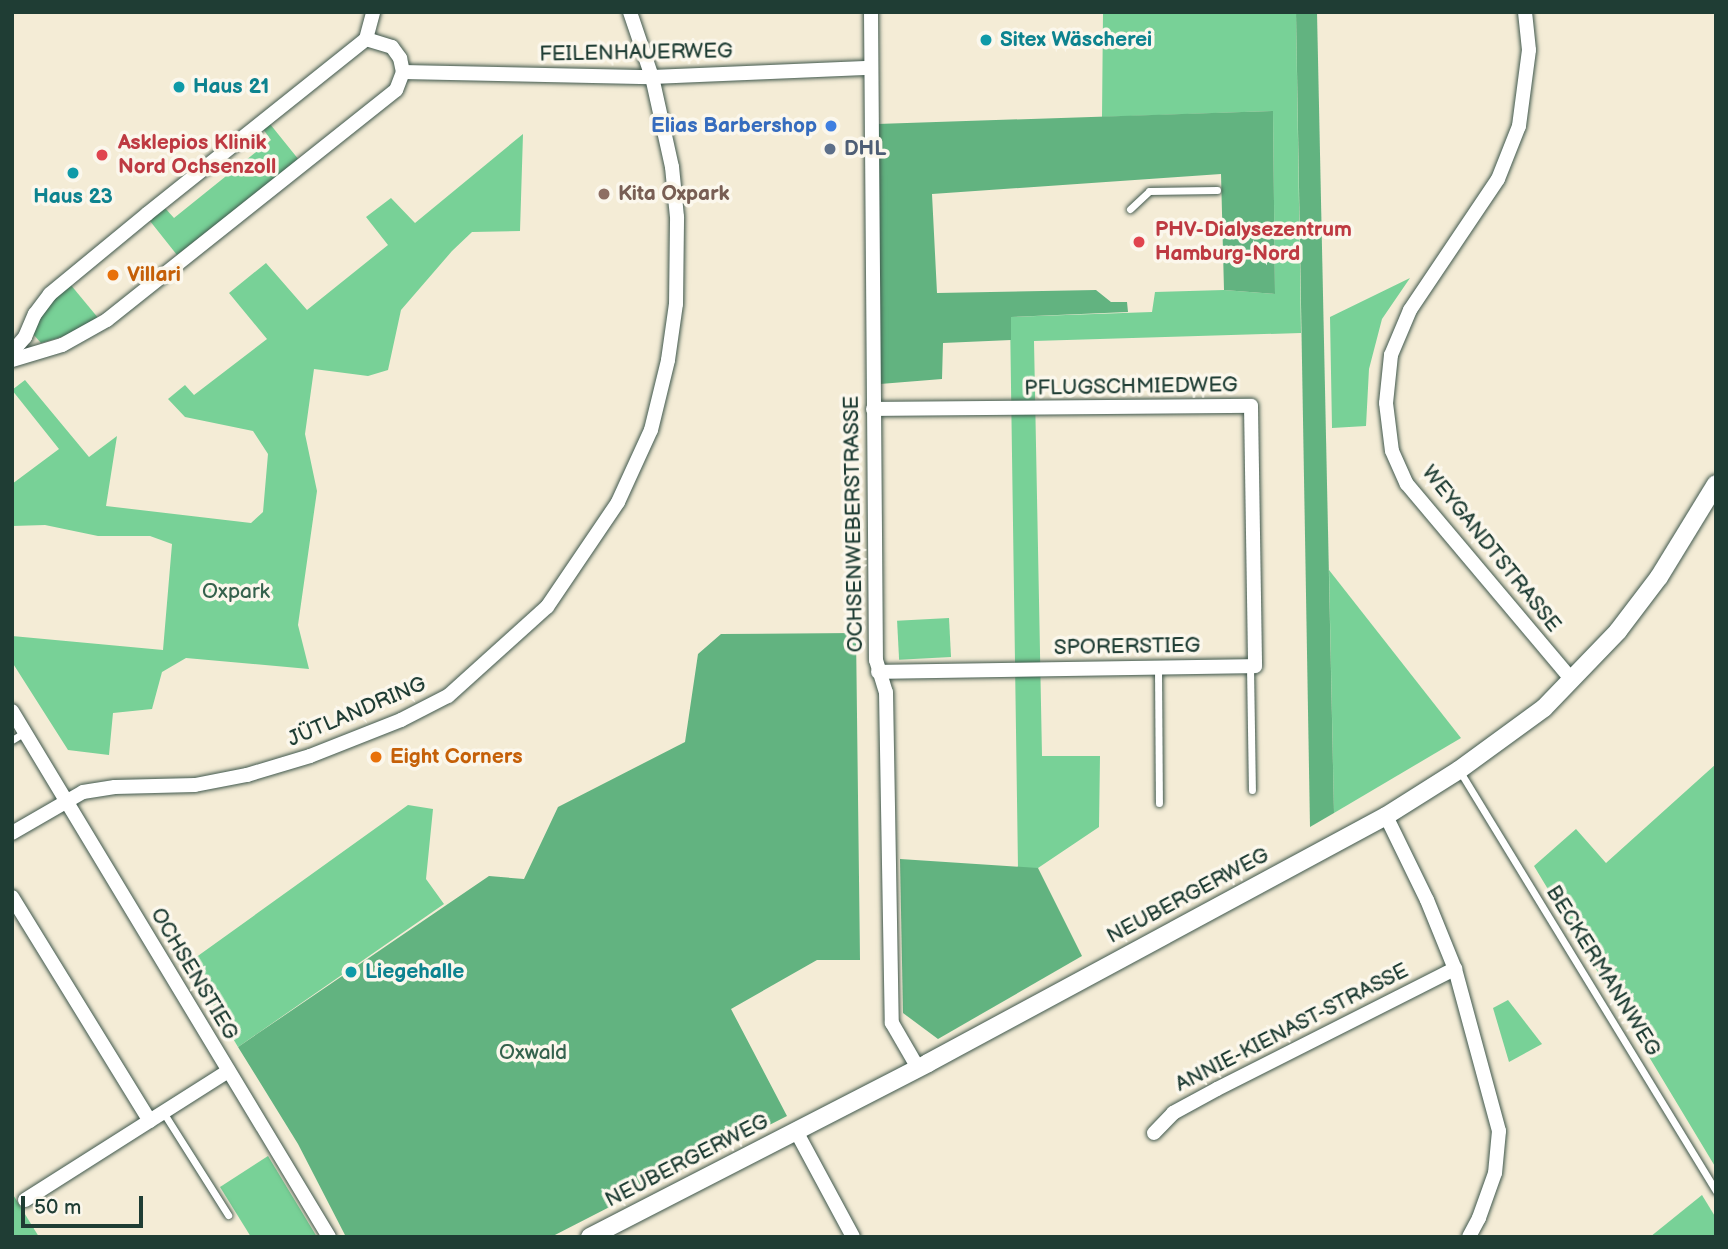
<!DOCTYPE html>
<html>
<head>
<meta charset="utf-8">
<style>
	body { margin:0 }
	#map { position:relative; width:1728px; height:1249px; overflow:hidden; background:#f4ecd6; font-family:"Balsamiq Sans",sans-serif }
	div>[style] { position:absolute }
	[style*='--x'] { left:calc(var(--x)*1px); top:calc(var(--y)*1px); width:calc(var(--w)*1px); rotate:calc(var(--a)*1deg) }
	.green>* { inset:0; background:#78d197; transform-origin:0 0 }
	.forest>* { inset:0; background:#62b380 }
	.roads { filter:drop-shadow(0 0 2px #3f574c) drop-shadow(0 0 2px #3f574c) }
	.service>* { height:7px; margin:-3.5px; padding:0 3.5px; transform-origin:3.5px; border-radius:3.5px; background:#fff }
	.minor>* { height:14px; margin:-7px; padding:0 7px; transform-origin:7px; border-radius:7px; background:#fff }
	.tertiary>* { height:18px; margin:-9px; padding:0 9px; transform-origin:9px; border-radius:9px; background:#fff }
	.dots>* { width:19px; height:19px; translate:-50% -50%; box-sizing:border-box; border:4px solid #fbf7ec; border-radius:50% }
	span { translate:-50% -50%; white-space:nowrap; text-align:center; line-height:1.15; -webkit-text-stroke:7px #fbf7ec; paint-order:stroke }
	.culture-label { font-size:21px; color:#0d838f; font-weight:700 }
	.left { translate:0 -50%; text-align:left }
	.street-label { font-size:21px; color:#1f3d34 }
	.shop-label { font-size:21px; color:#366cbe; font-weight:700 }
	.right { translate:-100% -50%; text-align:right }
	.health-label { font-size:21px; color:#be3a42; font-weight:700 }
	.service-label { font-size:21px; color:#4e5e75; font-weight:700 }
	.education-label { font-size:21px; color:#785e54; font-weight:700 }
	.food-label { font-size:21px; color:#c56008; font-weight:700 }
	.park-label { font-size:21px; color:#35624d }
	.frame { position:absolute; inset:0; border:14px solid #1f3d34; pointer-events:none }
	.scale { position:absolute; left:21px; top:1196px; width:122px; height:32px; box-sizing:border-box; border:4px solid #1f3d34; border-top:0; padding-left:9px; font-size:21px; line-height:24px; white-space:nowrap; color:#1f3d34; -webkit-text-stroke:5px #fbf7ec; paint-order:stroke }
</style>
</head>
<body>
<div id="map">
	<div class="green">
		<i style="clip-path:polygon(1103px 12px,1296px 12px,1301px 333px,1034px 341px,1042px 756px,1100px 756px,1099px 827px,1038px 868px,1018px 869px,1010px 317px,1152px 312px,1155px 292px,1224px 290px,1275px 294px,1273px 111px,1102px 117px)"></i>
		<i style="clip-path:polygon(270px 124px,299px 160px,177px 255px,150px 221px,165px 208px,174px 218px,271px 140px,263px 129px)"></i>
		<i style="clip-path:polygon(523px 134px,520px 231px,472px 232px,452px 251px,401px 310px,388px 370px,368px 376px,314px 369px,305px 434px,317px 491px,298px 625px,309px 669px,186px 658px,162px 672px,152px 709px,113px 713px,109px 755px,68px 750px,12px 662px,12px 636px,163px 650px,172px 544px,150px 536px,98px 536px,45px 525px,12px 526px,12px 484px,59px 449px,12px 390px,25px 380px,89px 457px,117px 436px,106px 506px,251px 523px,263px 512px,268px 454px,253px 431px,185px 417px,168px 399px,185px 385px,194px 395px,267px 339px,229px 293px,266px 263px,307px 310px,388px 245px,366px 217px,391px 198px,415px 223px)"></i>
		<i style="clip-path:polygon(1410px 278px,1382px 319px,1369px 369px,1366px 426px,1332px 428px,1330px 317px)"></i>
		<i style="clip-path:polygon(70px 284px,99px 319px,78px 332px,41px 343px,33px 334px,37px 324px,52px 300px)"></i>
		<i style="clip-path:polygon(1329px 570px,1461px 738px,1334px 813px)"></i>
		<i style="left:949px;top:618px;width:39px;height:52px;rotate:87deg"></i>
		<i style="clip-path:polygon(1716px 764px,1716px 1168px,1534px 866px,1576px 829px,1606px 863px)"></i>
		<i style="clip-path:polygon(408px 805px,433px 809px,426px 879px,444px 904px,238px 1047px,188px 963px)"></i>
		<i style="clip-path:polygon(1508px 1000px,1542px 1044px,1509px 1062px,1493px 1008px)"></i>
		<i style="clip-path:polygon(268px 1156px,317px 1237px,251px 1237px,220px 1187px)"></i>
		<i style="clip-path:polygon(12px 1193px,39px 1237px,12px 1237px)"></i>
		<i style="clip-path:polygon(1702px 1195px,1716px 1218px,1716px 1237px,1650px 1237px)"></i>
	</div>
	<div class="forest">
		<i style="clip-path:polygon(1296px 12px,1317px 12px,1334px 813px,1310px 827px)"></i>
		<i style="clip-path:polygon(1273px 111px,1275px 294px,1224px 290px,1221px 174px,932px 194px,937px 293px,1096px 290px,1111px 302px,1127px 302px,1128px 312px,1011px 317px,1011px 340px,943px 343px,942px 379px,880px 384px,877px 124px)"></i>
		<i style="clip-path:polygon(856px 633px,860px 960px,817px 960px,731px 1009px,787px 1116px,551px 1237px,346px 1237px,298px 1144px,238px 1047px,489px 876px,524px 879px,558px 807px,685px 742px,698px 654px,721px 634px)"></i>
		<i style="clip-path:polygon(900px 859px,1038px 868px,1082px 956px,938px 1039px,903px 1013px)"></i>
	</div>
	<div class="roads">
		<div class="service">
			<i style="--x:1130;--y:209;--w:26;--a:-43"></i>
			<i style="--x:1149;--y:191;--w:68;--a:-0.8"></i>
			<i style="--x:1250;--y:666;--w:124;--a:89.1"></i>
			<i style="--x:1158;--y:668;--w:135;--a:89.6"></i>
			<i style="--x:12;--y:740;--w:15;--a:-32"></i>
			<i style="--x:1459;--y:770;--w:493;--a:58.6"></i>
			<i style="--x:163;--y:1112;--w:122;--a:57.7"></i>
		</div>
		<div class="minor">
			<i style="--x:871;--y:12;--w:648;--a:89.56"></i>
			<i style="--x:876;--y:660;--w:34;--a:73"></i>
			<i style="--x:886;--y:692;--w:331;--a:89"></i>
			<i style="--x:892;--y:1023;--w:52;--a:60"></i>
			<i style="--x:1525;--y:12;--w:38;--a:84"></i>
			<i style="--x:1529;--y:50;--w:77;--a:97.5"></i>
			<i style="--x:1519;--y:126;--w:57;--a:111.6"></i>
			<i style="--x:1498;--y:179;--w:158;--a:123.9"></i>
			<i style="--x:1410;--y:310;--w:49;--a:112.9"></i>
			<i style="--x:1391;--y:355;--w:48;--a:95.9"></i>
			<i style="--x:1386;--y:403;--w:48;--a:82.9"></i>
			<i style="--x:1392;--y:451;--w:36;--a:66"></i>
			<i style="--x:1407;--y:484;--w:256;--a:49.9"></i>
			<i style="--x:366;--y:39;--w:28;--a:-75"></i>
			<i style="--x:403;--y:72;--w:249;--a:1.2"></i>
			<i style="--x:652;--y:77;--w:219;--a:-2.4"></i>
			<i style="--x:12;--y:352;--w:20;--a:-49"></i>
			<i style="--x:25;--y:337;--w:25;--a:-67"></i>
			<i style="--x:35;--y:314;--w:25;--a:-53"></i>
			<i style="--x:50;--y:294;--w:126;--a:-39.5"></i>
			<i style="--x:147;--y:214;--w:280;--a:-38.6"></i>
			<i style="--x:366;--y:39;--w:27;--a:17"></i>
			<i style="--x:392;--y:47;--w:14;--a:54"></i>
			<i style="--x:400;--y:58;--w:14;--a:78"></i>
			<i style="--x:403;--y:72;--w:19;--a:111"></i>
			<i style="--x:396;--y:90;--w:369;--a:141.5"></i>
			<i style="--x:107;--y:320;--w:51;--a:150.9"></i>
			<i style="--x:62;--y:345;--w:52;--a:163.3"></i>
			<i style="--x:873;--y:409;--w:378;--a:-0.5"></i>
			<i style="--x:1251;--y:406;--w:260;--a:89.1"></i>
			<i style="--x:1255;--y:666;--w:377;--a:179.1"></i>
			<i style="--x:12;--y:711;--w:614;--a:58.92"></i>
			<i style="--x:1386;--y:816;--w:93;--a:64"></i>
			<i style="--x:1427;--y:900;--w:74;--a:67.9"></i>
			<i style="--x:1455;--y:969;--w:168;--a:74.8"></i>
			<i style="--x:1499;--y:1131;--w:42;--a:95.4"></i>
			<i style="--x:1495;--y:1173;--w:48;--a:109.6"></i>
			<i style="--x:1479;--y:1218;--w:21;--a:118"></i>
			<i style="--x:12;--y:833;--w:82;--a:-30"></i>
			<i style="--x:83;--y:792;--w:32;--a:-9"></i>
			<i style="--x:115;--y:787;--w:80;--a:-1.4"></i>
			<i style="--x:195;--y:785;--w:53;--a:-10.9"></i>
			<i style="--x:247;--y:775;--w:66;--a:-16.8"></i>
			<i style="--x:310;--y:756;--w:98;--a:-21.6"></i>
			<i style="--x:401;--y:720;--w:53;--a:-27.1"></i>
			<i style="--x:448;--y:696;--w:133;--a:-42"></i>
			<i style="--x:547;--y:607;--w:127;--a:-55.9"></i>
			<i style="--x:618;--y:502;--w:79;--a:-65.4"></i>
			<i style="--x:651;--y:430;--w:72;--a:-76.3"></i>
			<i style="--x:668;--y:360;--w:57;--a:-81.9"></i>
			<i style="--x:676;--y:304;--w:87;--a:-89.3"></i>
			<i style="--x:677;--y:217;--w:50;--a:-95.7"></i>
			<i style="--x:672;--y:167;--w:92;--a:-102.5"></i>
			<i style="--x:652;--y:77;--w:69;--a:-108.7"></i>
			<i style="--x:12;--y:897;--w:263;--a:58.4"></i>
			<i style="--x:796;--y:1131;--w:120;--a:61.7"></i>
			<i style="--x:1154;--y:1133;--w:28;--a:-46"></i>
			<i style="--x:1173;--y:1113;--w:50;--a:-28.6"></i>
			<i style="--x:1217;--y:1089;--w:267;--a:-26.8"></i>
			<i style="--x:25;--y:1200;--w:241;--a:-32.4"></i>
		</div>
		<div class="tertiary">
			<i style="--x:590;--y:1237;--w:380;--a:-27.2"></i>
			<i style="--x:928;--y:1063;--w:520;--a:-28.34"></i>
			<i style="--x:1386;--y:816;--w:86;--a:-32.2"></i>
			<i style="--x:1459;--y:770;--w:105;--a:-36.1"></i>
			<i style="--x:1544;--y:708;--w:107;--a:-46.1"></i>
			<i style="--x:1618;--y:631;--w:68;--a:-52.8"></i>
			<i style="--x:1659;--y:577;--w:109;--a:-58.5"></i>
		</div>
	</div>
	<div class="dots">
		<i style="left:986px;top:40px;background:#0f9aa8"></i>
		<i style="left:179px;top:87px;background:#0f9aa8"></i>
		<i style="left:831px;top:126px;background:#3f7fe0"></i>
		<i style="left:830px;top:149px;background:#5c6f8a"></i>
		<i style="left:102px;top:155px;background:#e0444e"></i>
		<i style="left:73px;top:173px;background:#0f9aa8"></i>
		<i style="left:604px;top:194px;background:#8d6e63"></i>
		<i style="left:1139px;top:242px;background:#e0444e"></i>
		<i style="left:113px;top:275px;background:#e8710a"></i>
		<i style="left:376px;top:757px;background:#e8710a"></i>
		<i style="left:351px;top:972px;background:#0f9aa8"></i>
	</div>
	<div class="culture-label">
		<span class="left" style="left:1000px;top:40px">Sitex Wäscherei</span>
		<span class="left" style="left:193px;top:87px">Haus 21</span>
		<span style="left:73px;top:197px">Haus 23</span>
		<span class="left" style="left:365px;top:972px">Liegehalle</span>
	</div>
	<div class="street-label">
		<span style="left:636px;top:53px;rotate:-1deg">FEILENHAUERWEG</span>
		<span style="left:1131px;top:387px;rotate:-1deg">PFLUGSCHMIEDWEG</span>
		<span style="left:854px;top:524px;rotate:-91deg">OCHSENWEBERSTRASSE</span>
		<span style="left:1491px;top:549px;rotate:51deg">WEYGANDTSTRASSE</span>
		<span style="left:1127px;top:647px;rotate:-1deg">SPORERSTIEG</span>
		<span style="left:357px;top:712px;rotate:-23deg">JÜTLANDRING</span>
		<span style="left:1188px;top:896px;rotate:-28deg">NEUBERGERWEG</span>
		<span style="left:1603px;top:971px;rotate:58deg">BECKERMANNWEG</span>
		<span style="left:194px;top:974px;rotate:59deg">OCHSENSTIEG</span>
		<span style="left:1292px;top:1028px;rotate:-27deg">ANNIE-KIENAST-STRASSE</span>
		<span style="left:687px;top:1161px;rotate:-27deg">NEUBERGERWEG</span>
	</div>
	<div class="shop-label">
		<span class="right" style="left:817px;top:126px">Elias Barbershop</span>
	</div>
	<div class="health-label">
		<span class="left" style="left:118px;top:155px">Asklepios Klinik<br>Nord Ochsenzoll</span>
		<span class="left" style="left:1155px;top:242px">PHV-Dialysezentrum<br>Hamburg-Nord</span>
	</div>
	<div class="service-label">
		<span class="left" style="left:844px;top:149px">DHL</span>
	</div>
	<div class="education-label">
		<span class="left" style="left:618px;top:194px">Kita Oxpark</span>
	</div>
	<div class="food-label">
		<span class="left" style="left:127px;top:275px">Villari</span>
		<span class="left" style="left:390px;top:757px">Eight Corners</span>
	</div>
	<div class="park-label">
		<span style="left:236px;top:592px">Oxpark</span>
		<span style="left:533px;top:1053px">Oxwald</span>
	</div>
	<div class="frame"></div>
	<div class="scale">50 m</div>
</div>
</body>
</html>
